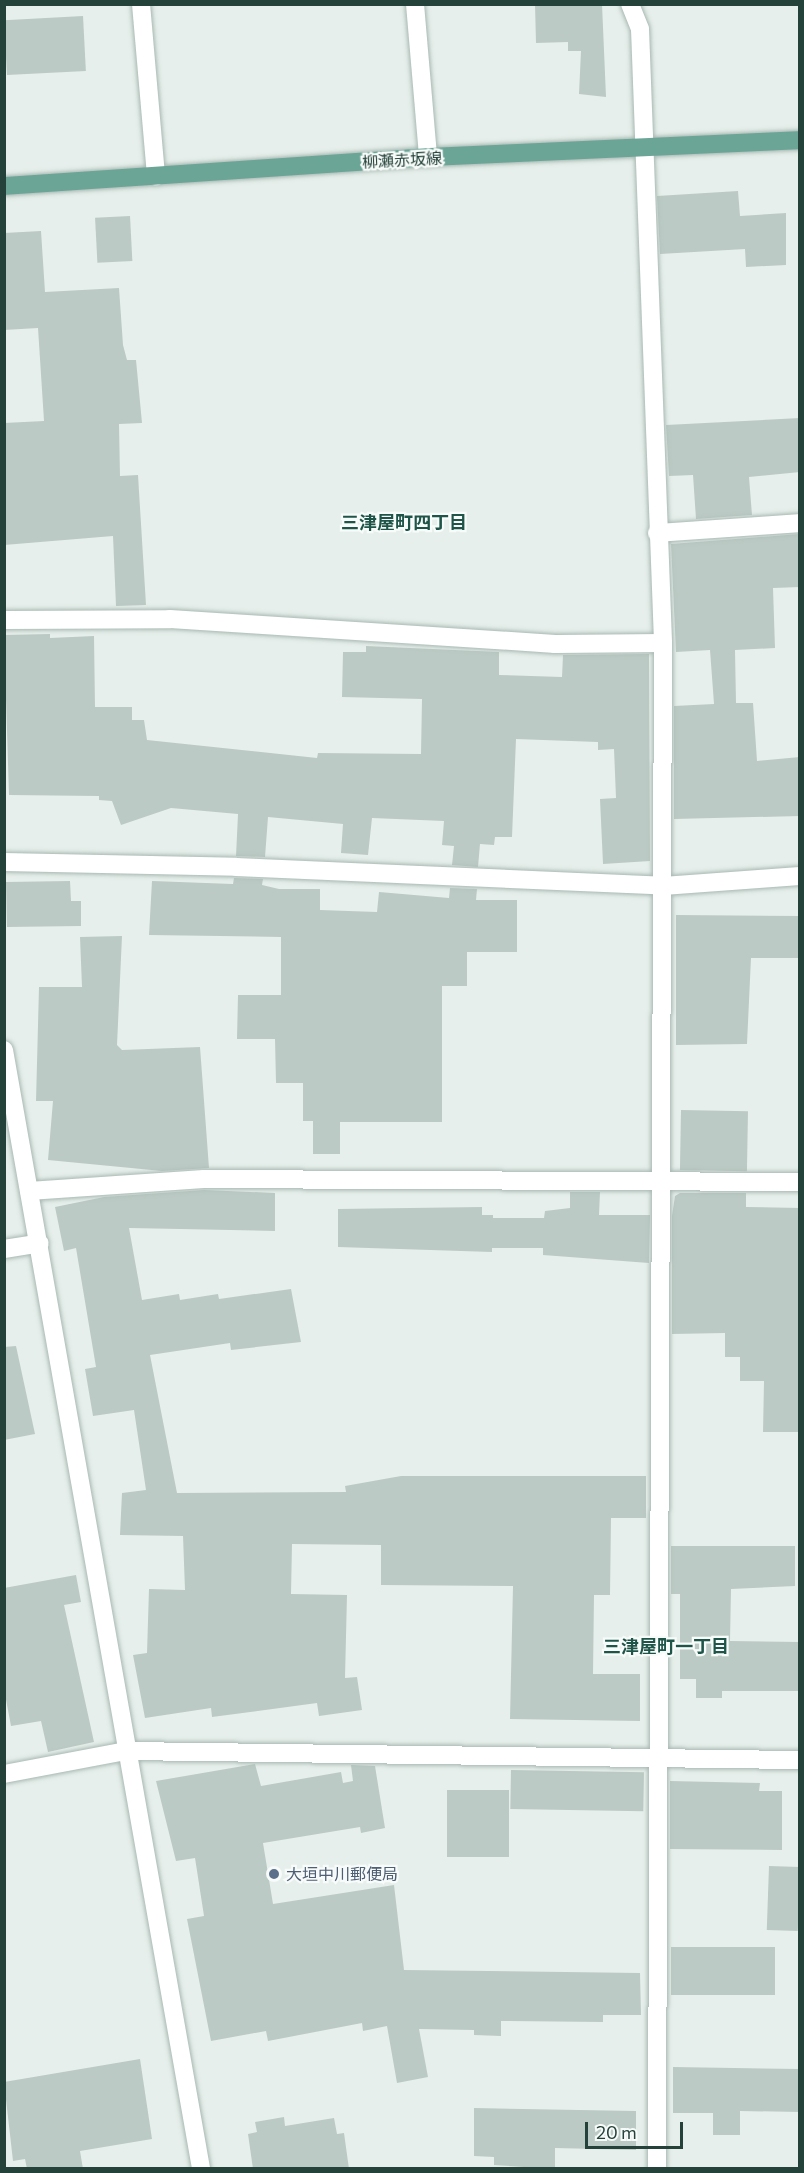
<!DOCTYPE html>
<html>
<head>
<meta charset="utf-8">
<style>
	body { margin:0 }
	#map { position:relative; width:804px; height:2173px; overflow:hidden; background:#e6efeb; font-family:Commissioner,"Noto Sans JP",sans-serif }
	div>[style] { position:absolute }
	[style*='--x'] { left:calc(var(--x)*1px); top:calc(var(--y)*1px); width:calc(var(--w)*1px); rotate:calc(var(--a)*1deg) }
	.building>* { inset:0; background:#bbcac4; transform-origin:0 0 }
	.roads { filter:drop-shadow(0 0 2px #a8b8b2) drop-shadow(0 0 2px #a8b8b2) }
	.minor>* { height:18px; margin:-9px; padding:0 9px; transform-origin:9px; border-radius:9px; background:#fff }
	.major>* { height:18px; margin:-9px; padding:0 9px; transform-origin:9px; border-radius:9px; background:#6aa596 }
	.dots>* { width:16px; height:16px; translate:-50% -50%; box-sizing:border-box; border:3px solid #f7fbf9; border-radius:50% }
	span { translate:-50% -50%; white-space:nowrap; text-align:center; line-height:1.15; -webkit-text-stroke:4.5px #f7fbf9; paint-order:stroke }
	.street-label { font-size:16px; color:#24423a }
	.service-label { font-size:16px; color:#4e5e75 }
	.left { translate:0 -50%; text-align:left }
	.neighbourhood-label { font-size:18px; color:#1f5548; font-weight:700 }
	.frame { position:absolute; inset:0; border:6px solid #24423a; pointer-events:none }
	.scale { position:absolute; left:585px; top:2122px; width:98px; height:27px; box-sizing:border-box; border:3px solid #24423a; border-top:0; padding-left:8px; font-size:18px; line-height:21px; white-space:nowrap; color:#24423a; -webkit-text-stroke:4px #f7fbf9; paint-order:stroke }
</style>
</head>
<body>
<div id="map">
	<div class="building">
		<i style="clip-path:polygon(535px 4px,602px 4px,606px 97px,579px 94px,581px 51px,568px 51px,568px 42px,536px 43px)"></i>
		<i style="left:83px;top:16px;width:55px;height:79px;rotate:87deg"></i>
		<i style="clip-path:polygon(738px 191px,740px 216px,786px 213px,786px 265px,746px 267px,745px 249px,660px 254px,657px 196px)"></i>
		<i style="left:130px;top:216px;width:45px;height:35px;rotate:87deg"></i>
		<i style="clip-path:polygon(41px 231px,45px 292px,119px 288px,123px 345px,127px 360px,136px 360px,142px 423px,119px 424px,120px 476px,138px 475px,146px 605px,116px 606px,113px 536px,4px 545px,4px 423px,44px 421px,38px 328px,4px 330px,4px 233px)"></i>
		<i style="clip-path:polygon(800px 418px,800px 472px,749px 477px,752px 515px,696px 519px,693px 475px,669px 476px,666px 425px)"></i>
		<i style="clip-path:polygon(800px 534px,800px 587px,773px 588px,775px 648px,735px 650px,736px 703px,753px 703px,757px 761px,800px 757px,800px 816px,674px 819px,674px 706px,714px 704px,710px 650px,676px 652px,671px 544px)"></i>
		<i style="clip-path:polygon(50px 634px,50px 638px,94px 636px,95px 707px,132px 707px,132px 720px,144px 720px,147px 740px,317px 758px,318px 753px,421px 754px,422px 699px,342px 697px,343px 652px,366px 652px,366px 646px,499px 652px,499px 675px,562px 677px,563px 655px,649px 654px,650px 861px,603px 864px,600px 799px,616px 798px,614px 749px,598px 750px,598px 742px,516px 739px,512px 837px,495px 837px,494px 845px,480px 844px,478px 867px,452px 865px,454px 846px,442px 845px,444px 821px,372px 818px,368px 855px,341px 853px,343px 824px,268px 817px,265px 857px,236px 856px,238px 814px,171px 808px,121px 825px,112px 801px,99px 800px,99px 796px,9px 795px,4px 635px)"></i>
		<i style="clip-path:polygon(234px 878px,263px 879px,262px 885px,279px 889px,320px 889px,320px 910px,377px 912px,379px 892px,449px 898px,450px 888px,477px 889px,476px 900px,517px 900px,517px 952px,467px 952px,467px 986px,442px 986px,442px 1122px,340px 1122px,340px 1154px,313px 1154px,313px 1121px,303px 1121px,303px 1083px,276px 1083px,275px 1039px,237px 1039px,238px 995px,281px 995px,281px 937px,149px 935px,152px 881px,233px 884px)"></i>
		<i style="clip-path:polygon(70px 881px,71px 901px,81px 901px,81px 926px,7px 927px,6px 882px)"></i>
		<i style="clip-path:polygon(676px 915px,800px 916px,800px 958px,751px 958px,747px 1044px,676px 1045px)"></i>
		<i style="clip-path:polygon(122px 936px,117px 1045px,122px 1050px,200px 1047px,209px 1168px,162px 1171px,48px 1160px,53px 1101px,36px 1101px,39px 987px,82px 987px,80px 937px)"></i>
		<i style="left:681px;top:1110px;width:67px;height:60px;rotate:1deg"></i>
		<i style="clip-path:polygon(204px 1190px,275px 1193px,275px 1231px,129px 1228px,142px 1300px,179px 1294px,180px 1300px,218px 1294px,219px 1299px,291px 1289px,301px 1342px,231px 1350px,230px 1343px,150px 1355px,177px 1493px,346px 1492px,345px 1486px,401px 1476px,646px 1476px,646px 1518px,611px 1518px,610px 1595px,594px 1595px,593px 1674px,640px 1674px,640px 1721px,510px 1719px,513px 1586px,381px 1585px,381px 1545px,292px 1544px,291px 1594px,347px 1595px,345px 1678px,357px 1677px,362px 1710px,319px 1716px,317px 1703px,212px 1717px,211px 1708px,145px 1718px,133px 1655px,147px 1653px,149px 1589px,185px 1590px,183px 1536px,120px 1535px,122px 1493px,146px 1490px,134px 1410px,93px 1416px,85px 1369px,96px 1367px,76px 1248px,64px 1251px,55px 1207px,104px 1197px)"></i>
		<i style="clip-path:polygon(570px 1192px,600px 1192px,599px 1215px,650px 1215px,649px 1263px,543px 1255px,543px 1248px,492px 1248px,492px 1252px,338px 1247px,338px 1209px,482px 1207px,482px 1215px,493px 1215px,493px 1218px,544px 1218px,545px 1211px,570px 1208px)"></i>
		<i style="clip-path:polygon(680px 1193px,746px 1193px,746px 1207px,800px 1208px,800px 1432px,763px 1432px,764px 1381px,740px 1381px,740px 1357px,725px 1357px,725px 1333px,672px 1334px,672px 1216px,675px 1196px)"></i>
		<i style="clip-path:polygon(16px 1346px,35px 1434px,4px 1440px,4px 1347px)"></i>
		<i style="clip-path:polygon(671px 1546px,795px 1546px,795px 1586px,731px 1589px,730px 1641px,800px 1642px,800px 1691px,722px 1691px,722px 1698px,696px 1698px,696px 1679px,680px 1679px,680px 1594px,671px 1594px)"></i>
		<i style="clip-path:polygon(76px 1575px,81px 1602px,64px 1605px,94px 1742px,48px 1752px,41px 1721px,11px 1726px,4px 1689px,4px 1588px)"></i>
		<i style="clip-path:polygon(255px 1764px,261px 1786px,341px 1772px,343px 1783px,353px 1781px,351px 1765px,375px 1766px,385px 1828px,361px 1833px,360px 1827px,263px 1843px,273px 1904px,394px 1885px,404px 1970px,640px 1973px,641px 2015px,603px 2015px,603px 2022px,501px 2021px,501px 2036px,474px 2035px,474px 2030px,419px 2029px,428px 2077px,397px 2083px,387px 2026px,363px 2031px,362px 2023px,268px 2041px,266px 2031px,211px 2041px,187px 1919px,204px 1916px,195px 1858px,176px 1861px,156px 1781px)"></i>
		<i style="left:511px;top:1770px;width:133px;height:39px;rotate:1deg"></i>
		<i style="clip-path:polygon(670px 1781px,760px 1783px,759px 1791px,782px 1791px,782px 1850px,670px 1849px)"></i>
		<i style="left:509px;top:1790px;width:67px;height:62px;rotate:90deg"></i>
		<i style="left:769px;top:1866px;width:31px;height:64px;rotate:2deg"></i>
		<i style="left:671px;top:1947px;width:104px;height:48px"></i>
		<i style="clip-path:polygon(140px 2059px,152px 2139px,80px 2151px,83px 2169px,27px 2169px,25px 2159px,13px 2161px,4px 2082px)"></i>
		<i style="clip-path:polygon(673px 2067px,800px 2069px,800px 2112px,740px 2111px,740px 2135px,713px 2135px,713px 2113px,673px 2113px)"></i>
		<i style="clip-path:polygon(474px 2108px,636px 2111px,636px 2150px,555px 2148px,555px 2169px,494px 2165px,494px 2157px,474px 2156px)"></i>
		<i style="clip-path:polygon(284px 2117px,285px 2126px,334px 2118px,337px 2134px,344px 2133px,349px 2169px,253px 2169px,248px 2134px,257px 2132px,255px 2122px)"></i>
	</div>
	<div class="roads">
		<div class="minor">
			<i style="--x:141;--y:4;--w:173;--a:85"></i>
			<i style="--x:415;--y:4;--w:154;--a:85.1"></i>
			<i style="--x:630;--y:4;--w:27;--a:68"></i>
			<i style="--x:640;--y:29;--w:614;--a:87.85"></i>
			<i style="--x:663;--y:643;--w:1525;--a:90.23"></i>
			<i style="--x:657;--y:533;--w:143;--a:-4"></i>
			<i style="--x:4;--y:620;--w:166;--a:-0.3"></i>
			<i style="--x:170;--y:619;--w:386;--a:3.7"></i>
			<i style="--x:555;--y:644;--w:108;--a:-0.5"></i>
			<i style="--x:4;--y:862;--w:232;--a:1.2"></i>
			<i style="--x:236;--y:867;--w:427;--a:2.5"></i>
			<i style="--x:663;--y:886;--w:137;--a:-4.2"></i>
			<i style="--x:4;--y:1050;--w:1135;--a:80.01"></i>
			<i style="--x:29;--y:1191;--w:175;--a:-3.9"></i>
			<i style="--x:204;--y:1179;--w:596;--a:0.29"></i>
			<i style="--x:4;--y:1249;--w:36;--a:-9"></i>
			<i style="--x:4;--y:1774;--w:124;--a:-10.7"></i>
			<i style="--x:126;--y:1751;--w:674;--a:0.77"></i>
		</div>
		<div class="major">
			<i style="--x:4;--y:186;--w:425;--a:-3.9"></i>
			<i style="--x:428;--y:157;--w:372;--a:-2.6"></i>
		</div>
	</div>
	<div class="dots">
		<i style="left:274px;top:1874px;background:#5c6f8a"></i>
	</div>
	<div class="street-label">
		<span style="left:402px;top:160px;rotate:-3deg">柳瀬赤坂線</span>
	</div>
	<div class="service-label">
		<span class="left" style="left:286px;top:1874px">大垣中川郵便局</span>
	</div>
	<div class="neighbourhood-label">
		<span style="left:404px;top:522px">三津屋町四丁目</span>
		<span style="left:666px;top:1646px">三津屋町一丁目</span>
	</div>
	<div class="frame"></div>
	<div class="scale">20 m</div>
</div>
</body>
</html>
